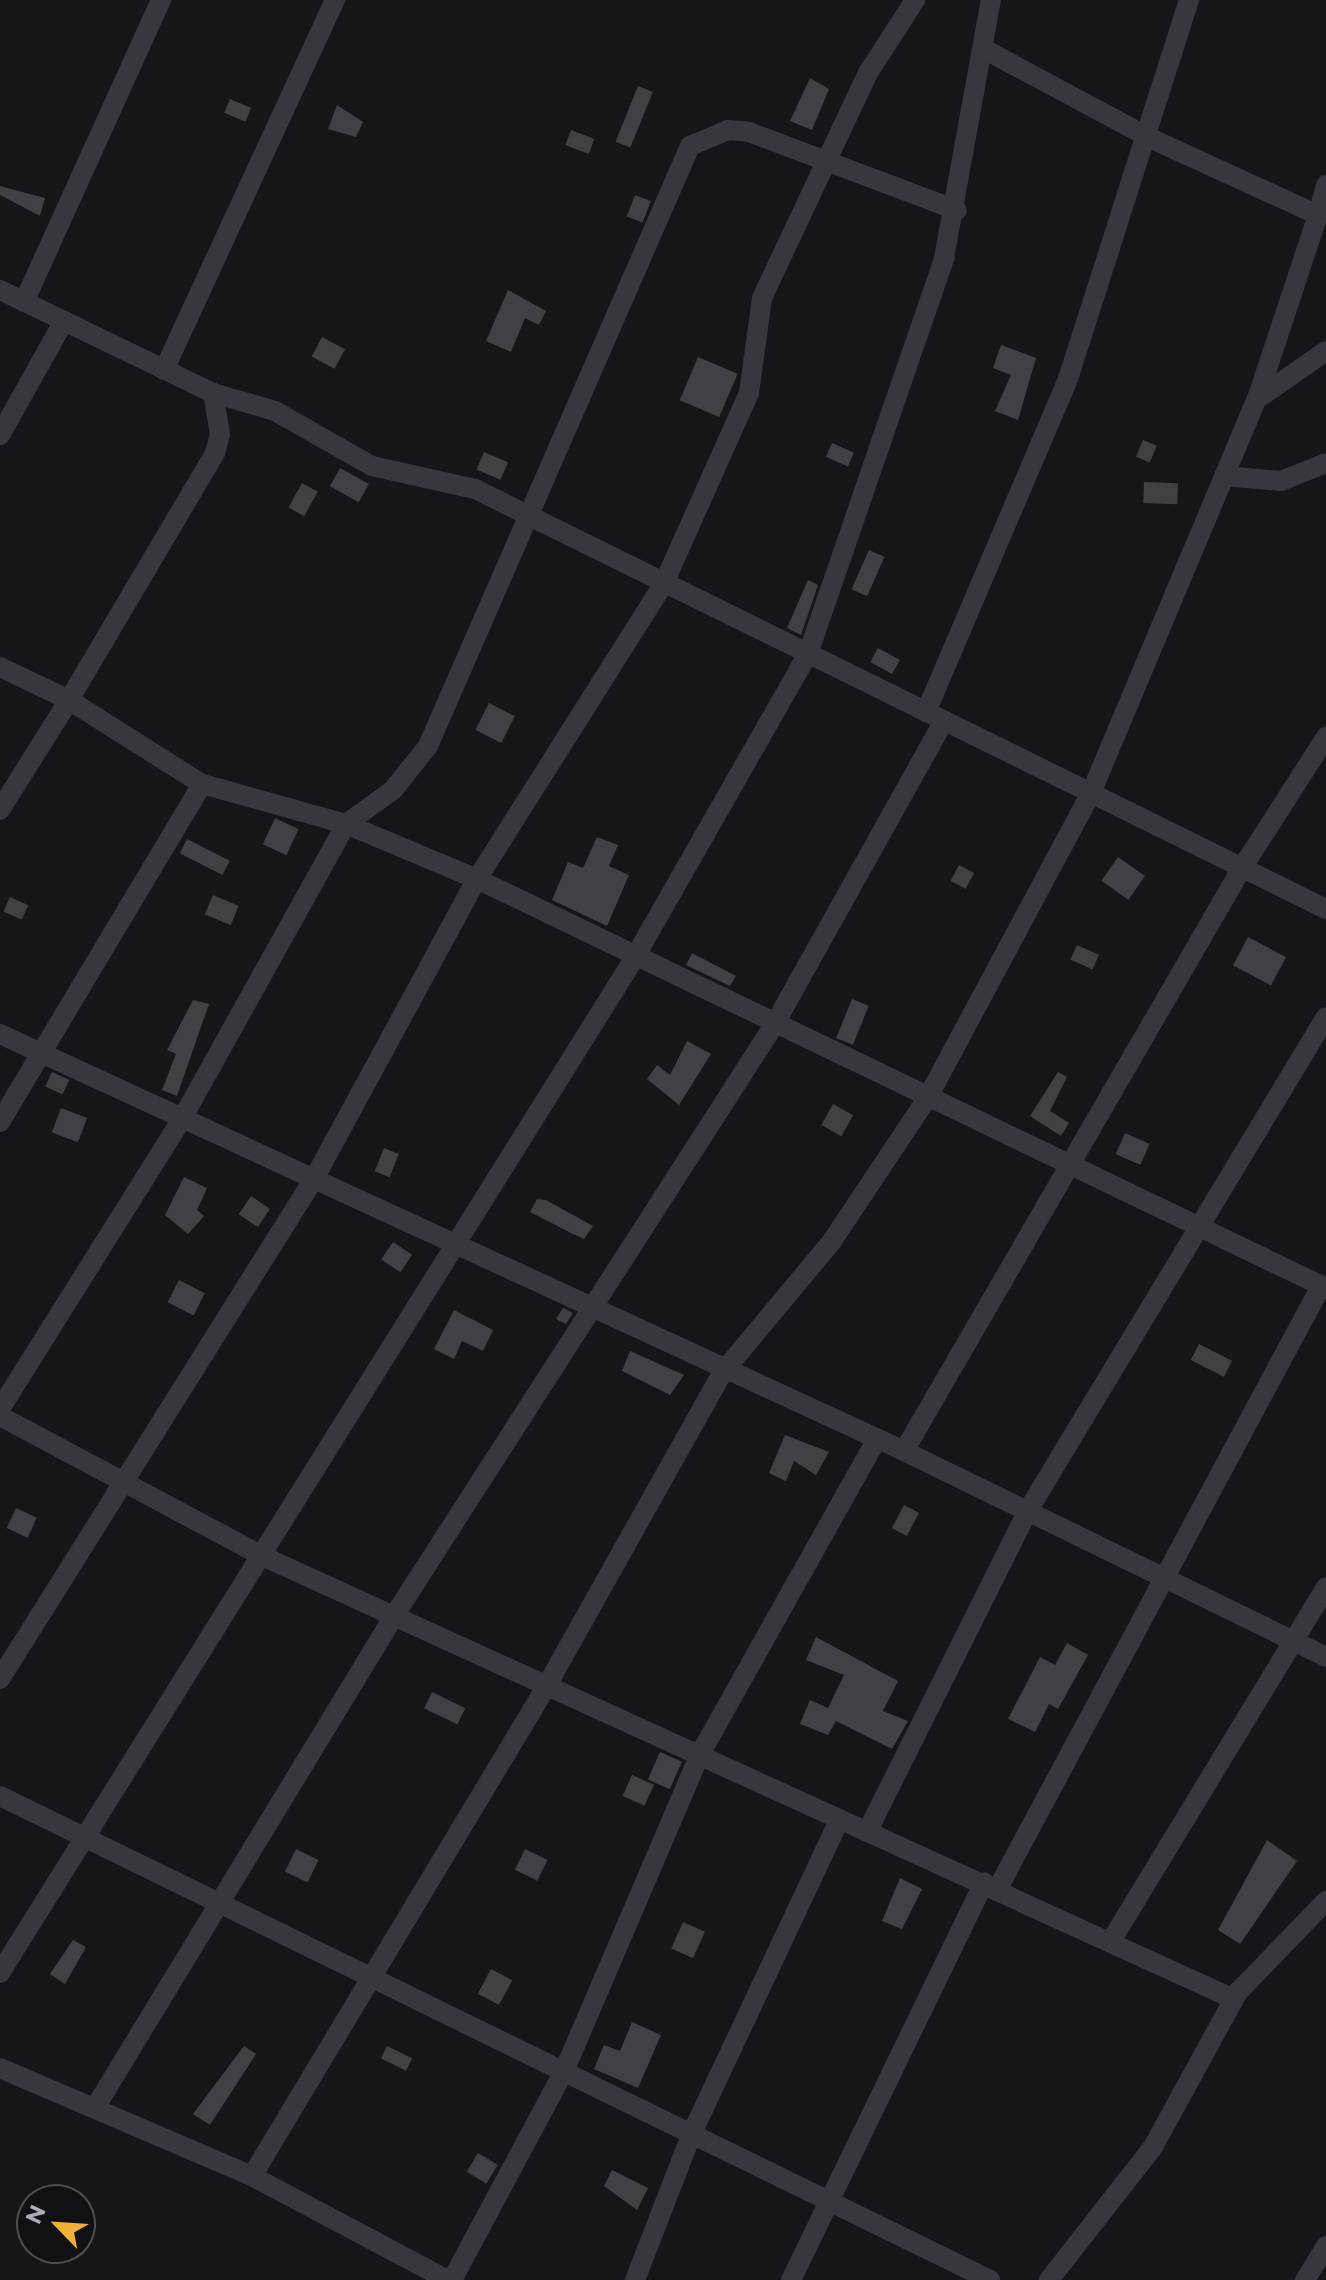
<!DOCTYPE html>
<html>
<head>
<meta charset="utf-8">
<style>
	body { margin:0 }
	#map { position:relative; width:1326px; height:2280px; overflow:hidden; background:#161618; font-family:Montserrat,sans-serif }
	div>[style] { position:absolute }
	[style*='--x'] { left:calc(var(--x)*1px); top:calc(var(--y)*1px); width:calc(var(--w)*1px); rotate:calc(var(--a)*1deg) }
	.building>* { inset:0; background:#404145; transform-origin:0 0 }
	.street>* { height:20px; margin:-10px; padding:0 10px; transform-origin:10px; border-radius:10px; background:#37383d }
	span { translate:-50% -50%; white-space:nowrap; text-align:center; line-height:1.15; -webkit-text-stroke:6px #111113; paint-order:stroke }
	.north { position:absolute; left:16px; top:2184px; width:80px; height:80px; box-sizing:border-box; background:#111113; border:2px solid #4d4f55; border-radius:50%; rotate:295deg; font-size:22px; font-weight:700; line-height:32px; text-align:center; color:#a8adb8 }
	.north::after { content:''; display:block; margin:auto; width:28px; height:36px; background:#f2b134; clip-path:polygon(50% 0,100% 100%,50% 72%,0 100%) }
</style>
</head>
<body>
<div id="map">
	<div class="building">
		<i style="clip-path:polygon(810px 78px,829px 89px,812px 130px,790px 121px)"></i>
		<i style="left:638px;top:86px;width:16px;height:60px;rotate:22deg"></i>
		<i style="left:230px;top:99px;width:23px;height:15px;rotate:23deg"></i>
		<i style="clip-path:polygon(337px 105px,363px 122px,356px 137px,328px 129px)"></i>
		<i style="left:571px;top:130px;width:25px;height:16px;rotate:21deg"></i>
		<i style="clip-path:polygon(0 186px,45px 198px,40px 216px,0 195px)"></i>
		<i style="left:635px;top:195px;width:17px;height:23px;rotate:21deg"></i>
		<i style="clip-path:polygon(508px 290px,546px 311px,539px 325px,525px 318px,511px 352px,486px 341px)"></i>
		<i style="left:322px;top:337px;width:26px;height:22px;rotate:28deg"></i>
		<i style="clip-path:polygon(1001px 345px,1036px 358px,1018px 420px,995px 411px,1011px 375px,993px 368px)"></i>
		<i style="left:698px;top:357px;width:43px;height:47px;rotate:23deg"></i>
		<i style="left:1143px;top:440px;width:15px;height:18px;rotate:23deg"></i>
		<i style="left:832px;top:443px;width:24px;height:15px;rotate:24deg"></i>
		<i style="left:484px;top:452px;width:26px;height:19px;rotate:23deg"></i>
		<i style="left:340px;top:468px;width:33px;height:21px;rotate:29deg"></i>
		<i style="left:1144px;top:482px;width:34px;height:21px;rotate:2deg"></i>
		<i style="left:302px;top:483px;width:18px;height:28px;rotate:29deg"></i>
		<i style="left:869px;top:550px;width:17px;height:43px;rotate:24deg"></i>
		<i style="clip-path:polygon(808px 580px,818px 585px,801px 635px,787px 628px)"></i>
		<i style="left:878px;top:648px;width:25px;height:16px;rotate:29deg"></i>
		<i style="left:489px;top:703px;width:29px;height:30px;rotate:27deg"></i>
		<i style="left:275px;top:818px;width:26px;height:29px;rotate:25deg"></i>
		<i style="clip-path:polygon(597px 837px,618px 845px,609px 866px,629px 875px,607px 926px,552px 900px,568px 862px,583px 868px)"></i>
		<i style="left:187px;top:839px;width:48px;height:16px;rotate:27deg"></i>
		<i style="left:1118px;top:857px;width:33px;height:29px;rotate:35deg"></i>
		<i style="left:959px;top:865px;width:17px;height:18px;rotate:28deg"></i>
		<i style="left:213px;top:895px;width:28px;height:21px;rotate:23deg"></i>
		<i style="left:10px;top:897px;width:20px;height:16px;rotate:24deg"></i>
		<i style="left:1248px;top:937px;width:43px;height:32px;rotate:28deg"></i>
		<i style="left:1077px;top:945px;width:24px;height:16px;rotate:24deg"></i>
		<i style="clip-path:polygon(692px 953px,736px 976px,730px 986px,686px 965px)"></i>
		<i style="left:852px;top:999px;width:18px;height:42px;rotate:22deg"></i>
		<i style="clip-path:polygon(193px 1000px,209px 1004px,177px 1096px,162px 1090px,176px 1054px,167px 1050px)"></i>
		<i style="clip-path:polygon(687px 1041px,711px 1054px,679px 1105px,647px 1079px,657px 1065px,670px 1075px)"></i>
		<i style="left:52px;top:1072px;width:19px;height:16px;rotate:25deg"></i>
		<i style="clip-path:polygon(1058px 1072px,1067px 1077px,1050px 1111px,1069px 1123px,1061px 1136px,1030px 1116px)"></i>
		<i style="left:833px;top:1104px;width:23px;height:24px;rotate:29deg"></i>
		<i style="left:61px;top:1108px;width:28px;height:26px;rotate:21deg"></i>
		<i style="left:1125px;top:1133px;width:27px;height:23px;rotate:24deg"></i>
		<i style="left:384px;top:1148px;width:16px;height:25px;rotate:22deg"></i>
		<i style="clip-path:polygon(184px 1177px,207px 1188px,197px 1210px,204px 1216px,188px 1234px,165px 1215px)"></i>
		<i style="left:251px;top:1196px;width:23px;height:22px;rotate:34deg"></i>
		<i style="clip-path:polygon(537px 1199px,546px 1200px,593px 1226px,584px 1239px,571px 1233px,530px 1212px)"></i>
		<i style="left:393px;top:1242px;width:23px;height:21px;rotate:34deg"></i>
		<i style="left:179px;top:1280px;width:29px;height:25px;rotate:27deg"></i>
		<i style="clip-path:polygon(563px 1308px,573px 1313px,566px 1324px,556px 1319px)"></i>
		<i style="clip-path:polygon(454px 1310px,493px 1330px,483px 1351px,462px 1341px,454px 1359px,434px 1349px)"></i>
		<i style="left:1199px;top:1344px;width:37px;height:18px;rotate:27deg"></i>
		<i style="clip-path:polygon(630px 1351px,684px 1375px,670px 1395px,622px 1371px)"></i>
		<i style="clip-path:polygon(785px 1435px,829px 1452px,816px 1475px,794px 1461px,786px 1481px,769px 1473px)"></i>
		<i style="left:904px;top:1505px;width:17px;height:26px;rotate:28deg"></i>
		<i style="left:16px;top:1508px;width:23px;height:22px;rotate:25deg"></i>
		<i style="clip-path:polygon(816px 1637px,898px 1681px,883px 1711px,908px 1721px,892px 1749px,836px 1721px,828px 1735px,800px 1724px,810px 1700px,828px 1708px,844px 1675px,806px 1660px)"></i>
		<i style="clip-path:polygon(1067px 1643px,1088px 1655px,1058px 1709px,1049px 1704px,1035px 1732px,1008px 1719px,1040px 1657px,1055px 1665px)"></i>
		<i style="left:432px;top:1692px;width:37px;height:18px;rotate:26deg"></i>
		<i style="left:660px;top:1752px;width:24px;height:30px;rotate:24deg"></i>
		<i style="left:632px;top:1775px;width:24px;height:23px;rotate:24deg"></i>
		<i style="clip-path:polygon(1267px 1840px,1297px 1861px,1240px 1944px,1218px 1930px)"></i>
		<i style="left:296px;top:1849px;width:25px;height:25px;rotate:26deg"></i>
		<i style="left:525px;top:1849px;width:25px;height:23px;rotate:26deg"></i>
		<i style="clip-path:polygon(900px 1878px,922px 1889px,902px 1929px,882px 1921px)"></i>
		<i style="left:683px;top:1922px;width:24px;height:29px;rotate:24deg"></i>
		<i style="clip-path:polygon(73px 1940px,86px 1947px,65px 1984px,50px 1974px)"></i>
		<i style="left:491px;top:1969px;width:24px;height:28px;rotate:28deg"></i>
		<i style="clip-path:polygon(632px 2022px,661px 2035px,638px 2088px,594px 2069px,604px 2045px,620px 2051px)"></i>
		<i style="clip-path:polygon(244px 2046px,256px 2054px,210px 2125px,193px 2114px)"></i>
		<i style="left:387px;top:2046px;width:28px;height:14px;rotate:26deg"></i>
		<i style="left:478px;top:2153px;width:23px;height:22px;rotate:31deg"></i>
		<i style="clip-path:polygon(612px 2170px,648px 2188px,637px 2210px,604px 2186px)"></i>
	</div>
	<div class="street">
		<i style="--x:1318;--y:215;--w:31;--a:-75"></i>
		<i style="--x:0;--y:290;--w:237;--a:25.8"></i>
		<i style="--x:213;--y:393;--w:65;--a:16.2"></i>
		<i style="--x:275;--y:411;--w:112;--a:29.6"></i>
		<i style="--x:372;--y:466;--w:106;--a:12.6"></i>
		<i style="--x:475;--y:489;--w:949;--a:26.27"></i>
		<i style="--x:24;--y:302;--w:332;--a:-65.6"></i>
		<i style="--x:164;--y:370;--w:408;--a:-65.2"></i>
		<i style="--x:1257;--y:399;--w:84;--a:-34.8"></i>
		<i style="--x:0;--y:435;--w:131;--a:-60.7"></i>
		<i style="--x:1224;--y:476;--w:57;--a:5"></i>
		<i style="--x:1281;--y:481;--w:48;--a:-21.8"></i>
		<i style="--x:0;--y:667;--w:76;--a:25.6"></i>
		<i style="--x:69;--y:700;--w:287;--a:-59.4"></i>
		<i style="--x:215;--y:453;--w:20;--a:-75"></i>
		<i style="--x:220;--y:434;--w:42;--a:-99.7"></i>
		<i style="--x:926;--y:712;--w:362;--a:-66.9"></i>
		<i style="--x:1068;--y:379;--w:398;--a:-72.3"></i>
		<i style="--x:0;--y:810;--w:130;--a:-57.9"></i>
		<i style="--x:69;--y:700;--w:157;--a:32.3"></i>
		<i style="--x:202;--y:784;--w:149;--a:15.5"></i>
		<i style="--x:346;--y:824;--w:58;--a:-35.9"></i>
		<i style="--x:393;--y:790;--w:56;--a:-51.5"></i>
		<i style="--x:428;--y:746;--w:655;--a:-66.41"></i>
		<i style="--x:690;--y:146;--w:41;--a:-22.8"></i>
		<i style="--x:728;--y:130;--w:21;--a:5"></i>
		<i style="--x:749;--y:132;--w:222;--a:20.6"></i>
		<i style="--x:0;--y:1034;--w:996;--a:24.76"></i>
		<i style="--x:904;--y:1451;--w:470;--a:26"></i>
		<i style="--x:0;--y:1122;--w:394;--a:-59.1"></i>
		<i style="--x:0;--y:1409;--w:345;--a:-57.9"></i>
		<i style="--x:183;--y:1117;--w:335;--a:-60.9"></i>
		<i style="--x:346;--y:824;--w:142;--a:22.8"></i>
		<i style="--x:477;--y:879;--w:942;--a:25.72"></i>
		<i style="--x:0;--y:1416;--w:295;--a:28.1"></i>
		<i style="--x:260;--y:1555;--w:1070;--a:24.51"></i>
		<i style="--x:904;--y:1451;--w:674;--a:-59.9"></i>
		<i style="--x:1242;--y:868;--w:156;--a:-57.3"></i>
		<i style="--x:0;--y:1679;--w:593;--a:-57.89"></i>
		<i style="--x:315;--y:1177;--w:339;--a:-61.5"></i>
		<i style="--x:477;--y:879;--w:350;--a:-57.7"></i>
		<i style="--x:664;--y:583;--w:208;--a:-65.9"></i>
		<i style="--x:749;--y:393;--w:96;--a:-82.2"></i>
		<i style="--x:762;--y:298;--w:249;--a:-64.8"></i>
		<i style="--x:868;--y:73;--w:87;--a:-57.2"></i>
		<i style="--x:0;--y:1796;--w:1102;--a:26.05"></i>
		<i style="--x:867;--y:1832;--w:358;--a:-63.4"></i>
		<i style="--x:1027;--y:1512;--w:578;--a:-58.87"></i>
		<i style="--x:998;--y:1888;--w:683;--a:-61.78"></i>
		<i style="--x:1111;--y:1941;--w:414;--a:-58.7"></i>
		<i style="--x:0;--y:1973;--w:1198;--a:-57.99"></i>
		<i style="--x:635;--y:957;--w:349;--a:-60.3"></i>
		<i style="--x:808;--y:654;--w:419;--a:-71"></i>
		<i style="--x:944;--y:258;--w:262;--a:-79.7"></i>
		<i style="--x:0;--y:2068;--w:274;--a:23.2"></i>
		<i style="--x:252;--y:2176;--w:222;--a:28"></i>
		<i style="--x:96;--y:2106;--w:574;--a:-58.69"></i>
		<i style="--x:394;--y:1616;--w:703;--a:-57.26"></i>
		<i style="--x:774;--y:1025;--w:348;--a:-60.8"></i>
		<i style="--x:252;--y:2176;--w:571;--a:-58.98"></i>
		<i style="--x:546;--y:1687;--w:361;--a:-60.7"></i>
		<i style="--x:723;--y:1372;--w:170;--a:-50.2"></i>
		<i style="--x:832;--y:1241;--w:173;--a:-56.3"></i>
		<i style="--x:928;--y:1097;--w:345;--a:-61.8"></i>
		<i style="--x:1091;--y:793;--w:428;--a:-67.2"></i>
		<i style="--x:1257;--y:399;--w:194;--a:-71.7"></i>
		<i style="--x:1318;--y:215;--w:187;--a:-155.4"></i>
		<i style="--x:1148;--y:137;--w:184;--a:-151.8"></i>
		<i style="--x:452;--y:2280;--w:239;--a:-61.8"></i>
		<i style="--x:565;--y:2069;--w:340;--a:-66.8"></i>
		<i style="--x:699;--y:1756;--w:364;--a:-60.7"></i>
		<i style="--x:635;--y:2280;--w:158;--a:-68.8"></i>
		<i style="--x:692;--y:2133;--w:346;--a:-64.8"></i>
		<i style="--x:791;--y:2280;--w:442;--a:-64.1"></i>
		<i style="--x:1049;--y:2280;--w:169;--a:-52"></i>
		<i style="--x:1153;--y:2147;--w:177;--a:-61.3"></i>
		<i style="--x:1238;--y:1992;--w:127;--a:-46"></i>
		<i style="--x:1305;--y:2280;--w:40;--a:-58"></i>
	</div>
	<div class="north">N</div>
</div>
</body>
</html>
